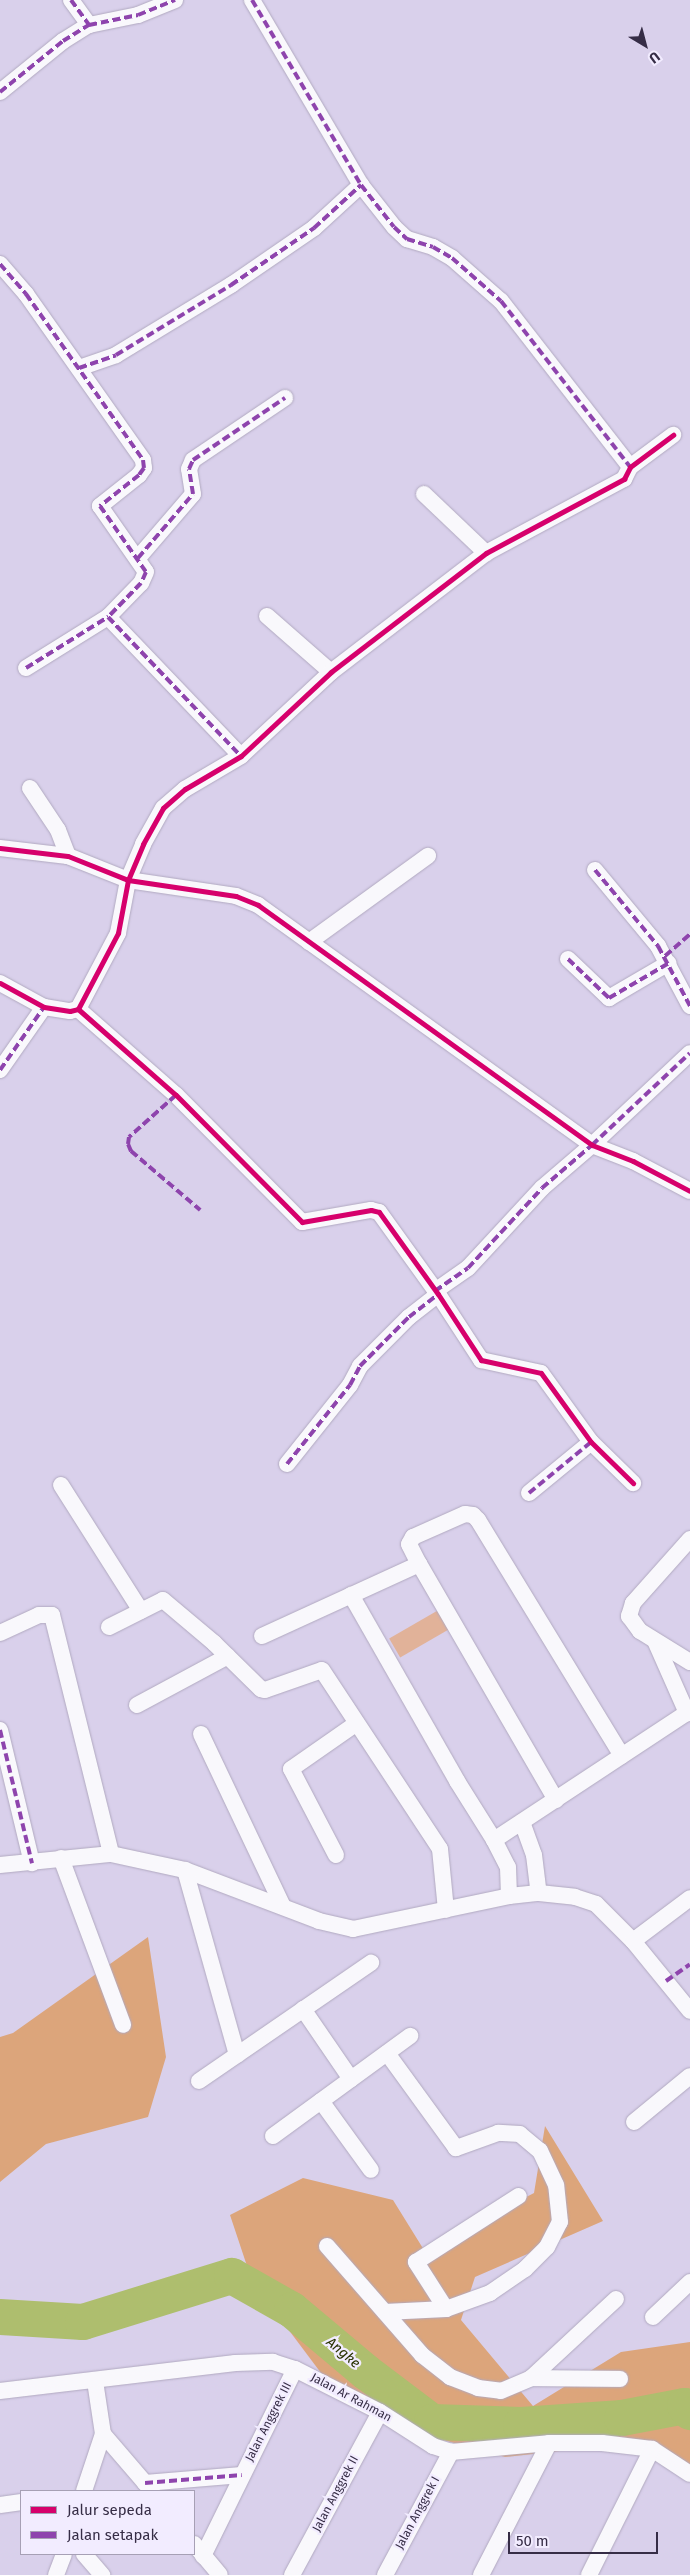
<!DOCTYPE html>
<html>
<head>
<meta charset="utf-8">
<style>
	body { margin:0 }
	#map { position:relative; width:690px; height:2575px; overflow:hidden; background:#d9d0eb; font-family:"Fira Sans",sans-serif }
	div>[style] { position:absolute }
	[style*='--x'] { left:calc(var(--x)*1px); top:calc(var(--y)*1px); width:calc(var(--w)*1px); rotate:calc(var(--a)*1deg) }
	.green>* { inset:0; background:#e1b299; transform-origin:0 0 }
	.forest>* { inset:0; background:#dca57b }
	.river>* { height:36px; margin:-18px; padding:0 18px; transform-origin:18px; border-radius:18px; background:#aebe6e }
	.roads { filter:drop-shadow(0 0 1px #b1a9c0) drop-shadow(0 0 1px #b1a9c0) }
	.street>* { height:16px; margin:-8px; padding:0 8px; transform-origin:8px; border-radius:8px; background:#f9f8fc }
	.quiet>* { height:4px; margin-top:-2px; transform-origin:0; background:repeating-linear-gradient(90deg,#8e44ad 0 8px,transparent 0 12px) }
	.cycleway>* { height:5px; margin:-2.5px; padding:0 2.5px; transform-origin:2.5px; border-radius:2.5px; background:#d6006c }
	span { translate:-50% -50%; white-space:nowrap; text-align:center; line-height:1.15; -webkit-text-stroke:4.5px #f2ecff; paint-order:stroke }
	.street-label { font-size:12px; color:#362d46 }
	.water-label { font-size:14px; color:#293300; font-style:italic }
	.legend { position:absolute; left:20px; top:2490px; width:175px; height:65px; box-sizing:border-box; background:#f2ecff; border:1px solid #a7a0b5; margin:0; padding:6px 9px; list-style:none; font-size:15px; color:#362d46 }
	.legend li { display:flex; align-items:center; gap:10px; height:25px }
	.legend b { width:25px; border:1px solid #a7a0b5 }
	.north { position:absolute; left:620px; top:20px; width:50px; height:50px; -webkit-text-stroke:4px #f2ecff; paint-order:stroke; rotate:143deg; font-size:14px; font-weight:700; line-height:20px; text-align:center; color:#362d46 }
	.north::after { content:''; display:block; margin:auto; width:18px; height:22px; background:#362d46; clip-path:polygon(50% 0,100% 100%,50% 72%,0 100%) }
	.scale { position:absolute; left:508px; top:2532px; width:150px; height:22px; box-sizing:border-box; border:2px solid #362d46; border-top:0; padding-left:6px; font-size:15px; line-height:18px; white-space:nowrap; color:#362d46; -webkit-text-stroke:4px #f2ecff; paint-order:stroke }
</style>
</head>
<body>
<div id="map">
	<div class="green">
		<i style="left:442px;top:1608px;width:22px;height:61px;rotate:60deg"></i>
	</div>
	<div class="forest">
		<i style="clip-path:polygon(148px 1937px,166px 2057px,148px 2117px,46px 2144px,0 2182px,0 2037px,13px 2033px)"></i>
		<i style="clip-path:polygon(545px 2126px,603px 2221px,475px 2277px,461px 2320px,533px 2406px,621px 2352px,690px 2342px,690px 2472px,664px 2453px,587px 2448px,505px 2457px,436px 2438px,324px 2377px,252px 2281px,230px 2215px,303px 2178px,393px 2200px,424px 2250px,534px 2193px)"></i>
	</div>
	<div class="river">
		<i style="--x:0;--y:2317;--w:83;--a:3.4"></i>
		<i style="--x:83;--y:2322;--w:156;--a:-17.2"></i>
		<i style="--x:232;--y:2276;--w:69;--a:29.5"></i>
		<i style="--x:292;--y:2310;--w:97;--a:40"></i>
		<i style="--x:366;--y:2372;--w:83;--a:37.1"></i>
		<i style="--x:432;--y:2422;--w:89;--a:1.9"></i>
		<i style="--x:521;--y:2425;--w:101;--a:-4"></i>
		<i style="--x:622;--y:2418;--w:64;--a:-10.8"></i>
		<i style="--x:685;--y:2406;--w:8;--a:50"></i>
	</div>
	<div class="roads">
		<div class="street">
			<i style="--x:71;--y:0;--w:31;--a:54"></i>
			<i style="--x:252;--y:0;--w:215;--a:59.5"></i>
			<i style="--x:361;--y:185;--w:53;--a:51.8"></i>
			<i style="--x:394;--y:227;--w:18;--a:43"></i>
			<i style="--x:407;--y:239;--w:27;--a:17"></i>
			<i style="--x:433;--y:247;--w:22;--a:30"></i>
			<i style="--x:452;--y:258;--w:65;--a:41.3"></i>
			<i style="--x:501;--y:301;--w:210;--a:52.1"></i>
			<i style="--x:0;--y:92;--w:81;--a:-39"></i>
			<i style="--x:63;--y:41;--w:31;--a:-32"></i>
			<i style="--x:89;--y:25;--w:50;--a:-11.5"></i>
			<i style="--x:138;--y:15;--w:40;--a:-22"></i>
			<i style="--x:0;--y:264;--w:40;--a:49"></i>
			<i style="--x:26;--y:294;--w:203;--a:54.8"></i>
			<i style="--x:143;--y:460;--w:8;--a:83"></i>
			<i style="--x:144;--y:468;--w:9;--a:126"></i>
			<i style="--x:139;--y:475;--w:50;--a:141.5"></i>
			<i style="--x:100;--y:506;--w:80;--a:55.1"></i>
			<i style="--x:146;--y:572;--w:12;--a:114"></i>
			<i style="--x:141;--y:583;--w:47;--a:134.1"></i>
			<i style="--x:108;--y:617;--w:192;--a:46.3"></i>
			<i style="--x:79;--y:368;--w:39;--a:-19"></i>
			<i style="--x:116;--y:355;--w:135;--a:-31.3"></i>
			<i style="--x:231;--y:285;--w:101;--a:-34.5"></i>
			<i style="--x:314;--y:228;--w:64;--a:-42.5"></i>
			<i style="--x:424;--y:494;--w:86;--a:43.6"></i>
			<i style="--x:138;--y:558;--w:84;--a:-49.3"></i>
			<i style="--x:193;--y:494;--w:25;--a:-99"></i>
			<i style="--x:189;--y:469;--w:10;--a:-66"></i>
			<i style="--x:193;--y:460;--w:111;--a:-34"></i>
			<i style="--x:267;--y:616;--w:85;--a:41.2"></i>
			<i style="--x:26;--y:668;--w:97;--a:-31.9"></i>
			<i style="--x:30;--y:788;--w:50;--a:56.3"></i>
			<i style="--x:58;--y:830;--w:28;--a:69"></i>
			<i style="--x:0;--y:848;--w:68;--a:6.7"></i>
			<i style="--x:68;--y:856;--w:65;--a:21.8"></i>
			<i style="--x:128;--y:880;--w:109;--a:8.4"></i>
			<i style="--x:236;--y:896;--w:24;--a:22"></i>
			<i style="--x:258;--y:905;--w:411;--a:35.7"></i>
			<i style="--x:592;--y:1145;--w:44;--a:21.3"></i>
			<i style="--x:633;--y:1161;--w:64;--a:27.8"></i>
			<i style="--x:595;--y:870;--w:99;--a:50.3"></i>
			<i style="--x:658;--y:946;--w:68;--a:61.9"></i>
			<i style="--x:309;--y:942;--w:147;--a:-35.9"></i>
			<i style="--x:568;--y:959;--w:57;--a:43.6"></i>
			<i style="--x:609;--y:998;--w:69;--a:-30.3"></i>
			<i style="--x:0;--y:983;--w:50;--a:28.6"></i>
			<i style="--x:44;--y:1007;--w:26;--a:9"></i>
			<i style="--x:70;--y:1011;--w:8;--a:-14"></i>
			<i style="--x:78;--y:1009;--w:86;--a:-62.2"></i>
			<i style="--x:118;--y:933;--w:54;--a:-79.3"></i>
			<i style="--x:128;--y:880;--w:39;--a:-67"></i>
			<i style="--x:143;--y:844;--w:41;--a:-60.9"></i>
			<i style="--x:163;--y:808;--w:29;--a:-41"></i>
			<i style="--x:185;--y:789;--w:65;--a:-30.5"></i>
			<i style="--x:241;--y:756;--w:123;--a:-43"></i>
			<i style="--x:331;--y:672;--w:195;--a:-37.5"></i>
			<i style="--x:486;--y:553;--w:157;--a:-28.2"></i>
			<i style="--x:624;--y:479;--w:13;--a:-63"></i>
			<i style="--x:630;--y:467;--w:54;--a:-36.7"></i>
			<i style="--x:78;--y:1009;--w:130;--a:41.3"></i>
			<i style="--x:176;--y:1095;--w:179;--a:45.2"></i>
			<i style="--x:302;--y:1222;--w:70;--a:-9.9"></i>
			<i style="--x:371;--y:1210;--w:8;--a:14"></i>
			<i style="--x:379;--y:1212;--w:101;--a:54.3"></i>
			<i style="--x:438;--y:1294;--w:79;--a:56.9"></i>
			<i style="--x:481;--y:1360;--w:61;--a:12.2"></i>
			<i style="--x:541;--y:1373;--w:85;--a:54.1"></i>
			<i style="--x:591;--y:1442;--w:59;--a:44.3"></i>
			<i style="--x:0;--y:1070;--w:77;--a:-55.1"></i>
			<i style="--x:435;--y:1291;--w:40;--a:-34.9"></i>
			<i style="--x:468;--y:1268;--w:109;--a:-47.2"></i>
			<i style="--x:542;--y:1188;--w:66;--a:-40.7"></i>
			<i style="--x:592;--y:1145;--w:134;--a:-43.2"></i>
			<i style="--x:287;--y:1464;--w:101;--a:-51.4"></i>
			<i style="--x:350;--y:1385;--w:21;--a:-62"></i>
			<i style="--x:360;--y:1366;--w:69;--a:-45"></i>
			<i style="--x:409;--y:1317;--w:37;--a:-38"></i>
			<i style="--x:61;--y:1485;--w:149;--a:57.6"></i>
			<i style="--x:529;--y:1493;--w:80;--a:-39.4"></i>
			<i style="--x:690;--y:1539;--w:86;--a:131.7"></i>
			<i style="--x:633;--y:1603;--w:14;--a:107"></i>
			<i style="--x:629;--y:1616;--w:19;--a:54"></i>
			<i style="--x:640;--y:1631;--w:59;--a:31.8"></i>
			<i style="--x:351;--y:1595;--w:214;--a:60.3"></i>
			<i style="--x:457;--y:1781;--w:70;--a:57.9"></i>
			<i style="--x:494;--y:1840;--w:30;--a:63"></i>
			<i style="--x:508;--y:1867;--w:29;--a:88"></i>
			<i style="--x:109;--y:1627;--w:60;--a:-26.6"></i>
			<i style="--x:163;--y:1600;--w:67;--a:40.1"></i>
			<i style="--x:214;--y:1643;--w:66;--a:44.4"></i>
			<i style="--x:261;--y:1689;--w:4;--a:14"></i>
			<i style="--x:265;--y:1690;--w:60;--a:-19.3"></i>
			<i style="--x:322;--y:1670;--w:214;--a:56.6"></i>
			<i style="--x:440;--y:1849;--w:61;--a:84.4"></i>
			<i style="--x:0;--y:1633;--w:43;--a:-24.8"></i>
			<i style="--x:39;--y:1615;--w:13;--a:0"></i>
			<i style="--x:52;--y:1615;--w:246;--a:76.1"></i>
			<i style="--x:262;--y:1636;--w:173;--a:-24.6"></i>
			<i style="--x:656;--y:1643;--w:77;--a:66.1"></i>
			<i style="--x:137;--y:1705;--w:103;--a:-28.3"></i>
			<i style="--x:0;--y:1730;--w:137;--a:76.5"></i>
			<i style="--x:201;--y:1734;--w:191;--a:64.6"></i>
			<i style="--x:556;--y:1800;--w:273;--a:-120.1"></i>
			<i style="--x:419;--y:1564;--w:22;--a:-117"></i>
			<i style="--x:409;--y:1544;--w:8;--a:-60"></i>
			<i style="--x:413;--y:1537;--w:57;--a:-23.9"></i>
			<i style="--x:465;--y:1514;--w:8;--a:7"></i>
			<i style="--x:473;--y:1515;--w:7;--a:45"></i>
			<i style="--x:478;--y:1520;--w:276;--a:58.6"></i>
			<i style="--x:522;--y:1822;--w:35;--a:70"></i>
			<i style="--x:534;--y:1855;--w:38;--a:83"></i>
			<i style="--x:494;--y:1840;--w:235;--a:-33.4"></i>
			<i style="--x:336;--y:1855;--w:97;--a:-117.6"></i>
			<i style="--x:291;--y:1769;--w:80;--a:-34.9"></i>
			<i style="--x:61;--y:1858;--w:178;--a:69.6"></i>
			<i style="--x:0;--y:1865;--w:112;--a:-5.7"></i>
			<i style="--x:111;--y:1854;--w:76;--a:12.2"></i>
			<i style="--x:185;--y:1870;--w:143;--a:20.8"></i>
			<i style="--x:319;--y:1921;--w:35;--a:13"></i>
			<i style="--x:353;--y:1929;--w:159;--a:-11.9"></i>
			<i style="--x:509;--y:1896;--w:30;--a:-6"></i>
			<i style="--x:539;--y:1893;--w:36;--a:6"></i>
			<i style="--x:575;--y:1897;--w:22;--a:18"></i>
			<i style="--x:596;--y:1904;--w:52;--a:45"></i>
			<i style="--x:633;--y:1941;--w:90;--a:50.8"></i>
			<i style="--x:185;--y:1870;--w:192;--a:74.3"></i>
			<i style="--x:633;--y:1941;--w:71;--a:-37"></i>
			<i style="--x:303;--y:2009;--w:85;--a:55.6"></i>
			<i style="--x:199;--y:2081;--w:209;--a:-34.5"></i>
			<i style="--x:321;--y:2101;--w:85;--a:54.1"></i>
			<i style="--x:634;--y:2122;--w:72;--a:-39.4"></i>
			<i style="--x:273;--y:2136;--w:170;--a:-36.1"></i>
			<i style="--x:327;--y:2246;--w:145;--a:48.9"></i>
			<i style="--x:422;--y:2355;--w:36;--a:38"></i>
			<i style="--x:450;--y:2377;--w:30;--a:21"></i>
			<i style="--x:478;--y:2388;--w:23;--a:7"></i>
			<i style="--x:501;--y:2391;--w:33;--a:-23"></i>
			<i style="--x:531;--y:2378;--w:89;--a:0.6"></i>
			<i style="--x:446;--y:2309;--w:56;--a:-122.6"></i>
			<i style="--x:416;--y:2262;--w:122;--a:-32.7"></i>
			<i style="--x:385;--y:2312;--w:61;--a:-2.8"></i>
			<i style="--x:446;--y:2309;--w:47;--a:-20"></i>
			<i style="--x:490;--y:2293;--w:42;--a:-34.4"></i>
			<i style="--x:525;--y:2269;--w:31;--a:-45"></i>
			<i style="--x:547;--y:2247;--w:28;--a:-63"></i>
			<i style="--x:560;--y:2222;--w:37;--a:-96"></i>
			<i style="--x:556;--y:2185;--w:38;--a:-115"></i>
			<i style="--x:540;--y:2151;--w:26;--a:-140"></i>
			<i style="--x:520;--y:2134;--w:22;--a:-177"></i>
			<i style="--x:498;--y:2133;--w:45;--a:160.3"></i>
			<i style="--x:456;--y:2148;--w:117;--a:-126"></i>
			<i style="--x:653;--y:2317;--w:51;--a:-43.4"></i>
			<i style="--x:531;--y:2378;--w:116;--a:-42.9"></i>
			<i style="--x:95;--y:2381;--w:54;--a:81.4"></i>
			<i style="--x:103;--y:2434;--w:75;--a:49.3"></i>
			<i style="--x:0;--y:2391;--w:237;--a:-6.8"></i>
			<i style="--x:235;--y:2363;--w:38;--a:-2"></i>
			<i style="--x:273;--y:2362;--w:23;--a:18"></i>
			<i style="--x:295;--y:2369;--w:95;--a:26.8"></i>
			<i style="--x:380;--y:2412;--w:63;--a:32.7"></i>
			<i style="--x:433;--y:2446;--w:19;--a:18"></i>
			<i style="--x:451;--y:2452;--w:98;--a:-5.2"></i>
			<i style="--x:549;--y:2443;--w:53;--a:0"></i>
			<i style="--x:602;--y:2443;--w:50;--a:6.8"></i>
			<i style="--x:652;--y:2449;--w:45;--a:33.3"></i>
			<i style="--x:145;--y:2483;--w:97;--a:-4.7"></i>
			<i style="--x:84;--y:2491;--w:60;--a:-71.6"></i>
			<i style="--x:0;--y:2505;--w:21;--a:-8"></i>
			<i style="--x:194;--y:2544;--w:40;--a:50"></i>
			<i style="--x:84;--y:2554;--w:28;--a:49"></i>
			<i style="--x:203;--y:2556;--w:208;--a:-63.8"></i>
			<i style="--x:56;--y:2575;--w:22;--a:-69"></i>
			<i style="--x:292;--y:2575;--w:185;--a:-61.6"></i>
			<i style="--x:385;--y:2575;--w:140;--a:-61.8"></i>
			<i style="--x:481;--y:2575;--w:148;--a:-62.7"></i>
			<i style="--x:589;--y:2575;--w:141;--a:-63.4"></i>
		</div>
	</div>
	<div class="quiet">
		<i style="--x:71;--y:0;--w:31;--a:54"></i>
		<i style="--x:252;--y:0;--w:215;--a:59.5"></i>
		<i style="--x:361;--y:185;--w:53;--a:51.8"></i>
		<i style="--x:394;--y:227;--w:18;--a:43"></i>
		<i style="--x:407;--y:239;--w:27;--a:17"></i>
		<i style="--x:433;--y:247;--w:22;--a:30"></i>
		<i style="--x:452;--y:258;--w:65;--a:41.3"></i>
		<i style="--x:501;--y:301;--w:210;--a:52.1"></i>
		<i style="--x:0;--y:92;--w:81;--a:-39"></i>
		<i style="--x:63;--y:41;--w:31;--a:-32"></i>
		<i style="--x:89;--y:25;--w:50;--a:-11.5"></i>
		<i style="--x:138;--y:15;--w:40;--a:-22"></i>
		<i style="--x:0;--y:264;--w:40;--a:49"></i>
		<i style="--x:26;--y:294;--w:203;--a:54.8"></i>
		<i style="--x:143;--y:460;--w:8;--a:83"></i>
		<i style="--x:144;--y:468;--w:9;--a:126"></i>
		<i style="--x:139;--y:475;--w:50;--a:141.5"></i>
		<i style="--x:100;--y:506;--w:80;--a:55.1"></i>
		<i style="--x:146;--y:572;--w:12;--a:114"></i>
		<i style="--x:141;--y:583;--w:47;--a:134.1"></i>
		<i style="--x:108;--y:617;--w:192;--a:46.3"></i>
		<i style="--x:79;--y:368;--w:39;--a:-19"></i>
		<i style="--x:116;--y:355;--w:135;--a:-31.3"></i>
		<i style="--x:231;--y:285;--w:101;--a:-34.5"></i>
		<i style="--x:314;--y:228;--w:64;--a:-42.5"></i>
		<i style="--x:138;--y:558;--w:84;--a:-49.3"></i>
		<i style="--x:193;--y:494;--w:25;--a:-99"></i>
		<i style="--x:189;--y:469;--w:10;--a:-66"></i>
		<i style="--x:193;--y:460;--w:111;--a:-34"></i>
		<i style="--x:26;--y:668;--w:97;--a:-31.9"></i>
		<i style="--x:595;--y:870;--w:99;--a:50.3"></i>
		<i style="--x:658;--y:946;--w:68;--a:61.9"></i>
		<i style="--x:665;--y:956;--w:33;--a:-41"></i>
		<i style="--x:568;--y:959;--w:57;--a:43.6"></i>
		<i style="--x:609;--y:998;--w:69;--a:-30.3"></i>
		<i style="--x:0;--y:1070;--w:77;--a:-55.1"></i>
		<i style="--x:176;--y:1095;--w:63;--a:138.2"></i>
		<i style="--x:129;--y:1137;--w:7;--a:98"></i>
		<i style="--x:128;--y:1144;--w:8;--a:67"></i>
		<i style="--x:131;--y:1151;--w:91;--a:40.5"></i>
		<i style="--x:435;--y:1291;--w:40;--a:-34.9"></i>
		<i style="--x:468;--y:1268;--w:109;--a:-47.2"></i>
		<i style="--x:542;--y:1188;--w:66;--a:-40.7"></i>
		<i style="--x:592;--y:1145;--w:134;--a:-43.2"></i>
		<i style="--x:287;--y:1464;--w:101;--a:-51.4"></i>
		<i style="--x:350;--y:1385;--w:21;--a:-62"></i>
		<i style="--x:360;--y:1366;--w:69;--a:-45"></i>
		<i style="--x:409;--y:1317;--w:37;--a:-38"></i>
		<i style="--x:529;--y:1493;--w:80;--a:-39.4"></i>
		<i style="--x:0;--y:1730;--w:137;--a:76.5"></i>
		<i style="--x:666;--y:1981;--w:29;--a:-35"></i>
		<i style="--x:145;--y:2483;--w:97;--a:-4.7"></i>
	</div>
	<div class="cycleway">
		<i style="--x:0;--y:848;--w:68;--a:6.7"></i>
		<i style="--x:68;--y:856;--w:65;--a:21.8"></i>
		<i style="--x:128;--y:880;--w:109;--a:8.4"></i>
		<i style="--x:236;--y:896;--w:24;--a:22"></i>
		<i style="--x:258;--y:905;--w:411;--a:35.7"></i>
		<i style="--x:592;--y:1145;--w:44;--a:21.3"></i>
		<i style="--x:633;--y:1161;--w:64;--a:27.8"></i>
		<i style="--x:0;--y:983;--w:50;--a:28.6"></i>
		<i style="--x:44;--y:1007;--w:26;--a:9"></i>
		<i style="--x:70;--y:1011;--w:8;--a:-14"></i>
		<i style="--x:78;--y:1009;--w:86;--a:-62.2"></i>
		<i style="--x:118;--y:933;--w:54;--a:-79.3"></i>
		<i style="--x:128;--y:880;--w:39;--a:-67"></i>
		<i style="--x:143;--y:844;--w:41;--a:-60.9"></i>
		<i style="--x:163;--y:808;--w:29;--a:-41"></i>
		<i style="--x:185;--y:789;--w:65;--a:-30.5"></i>
		<i style="--x:241;--y:756;--w:123;--a:-43"></i>
		<i style="--x:331;--y:672;--w:195;--a:-37.5"></i>
		<i style="--x:486;--y:553;--w:157;--a:-28.2"></i>
		<i style="--x:624;--y:479;--w:13;--a:-63"></i>
		<i style="--x:630;--y:467;--w:54;--a:-36.7"></i>
		<i style="--x:78;--y:1009;--w:130;--a:41.3"></i>
		<i style="--x:176;--y:1095;--w:179;--a:45.2"></i>
		<i style="--x:302;--y:1222;--w:70;--a:-9.9"></i>
		<i style="--x:371;--y:1210;--w:8;--a:14"></i>
		<i style="--x:379;--y:1212;--w:101;--a:54.3"></i>
		<i style="--x:438;--y:1294;--w:79;--a:56.9"></i>
		<i style="--x:481;--y:1360;--w:61;--a:12.2"></i>
		<i style="--x:541;--y:1373;--w:85;--a:54.1"></i>
		<i style="--x:591;--y:1442;--w:59;--a:44.3"></i>
	</div>
	<div class="street-label">
		<span style="left:351px;top:2398px;rotate:28deg">Jalan Ar Rahman</span>
		<span style="left:269px;top:2422px;rotate:-63deg">Jalan Anggrek III</span>
		<span style="left:336px;top:2494px;rotate:-62deg">Jalan Anggrek II</span>
		<span style="left:418px;top:2513px;rotate:-62deg">Jalan Anggrek I</span>
	</div>
	<div class="water-label">
		<span style="left:343px;top:2353px;rotate:40deg">Angke</span>
	</div>
	<ul class="legend">
	<li><b style="height:6px;background:#d6006c"></b>Jalur sepeda</li>
	<li><b style="height:6px;background:#8e44ad"></b>Jalan setapak</li>
	</ul>
	<div class="north">U</div>
	<div class="scale">50 m</div>
</div>
</body>
</html>
